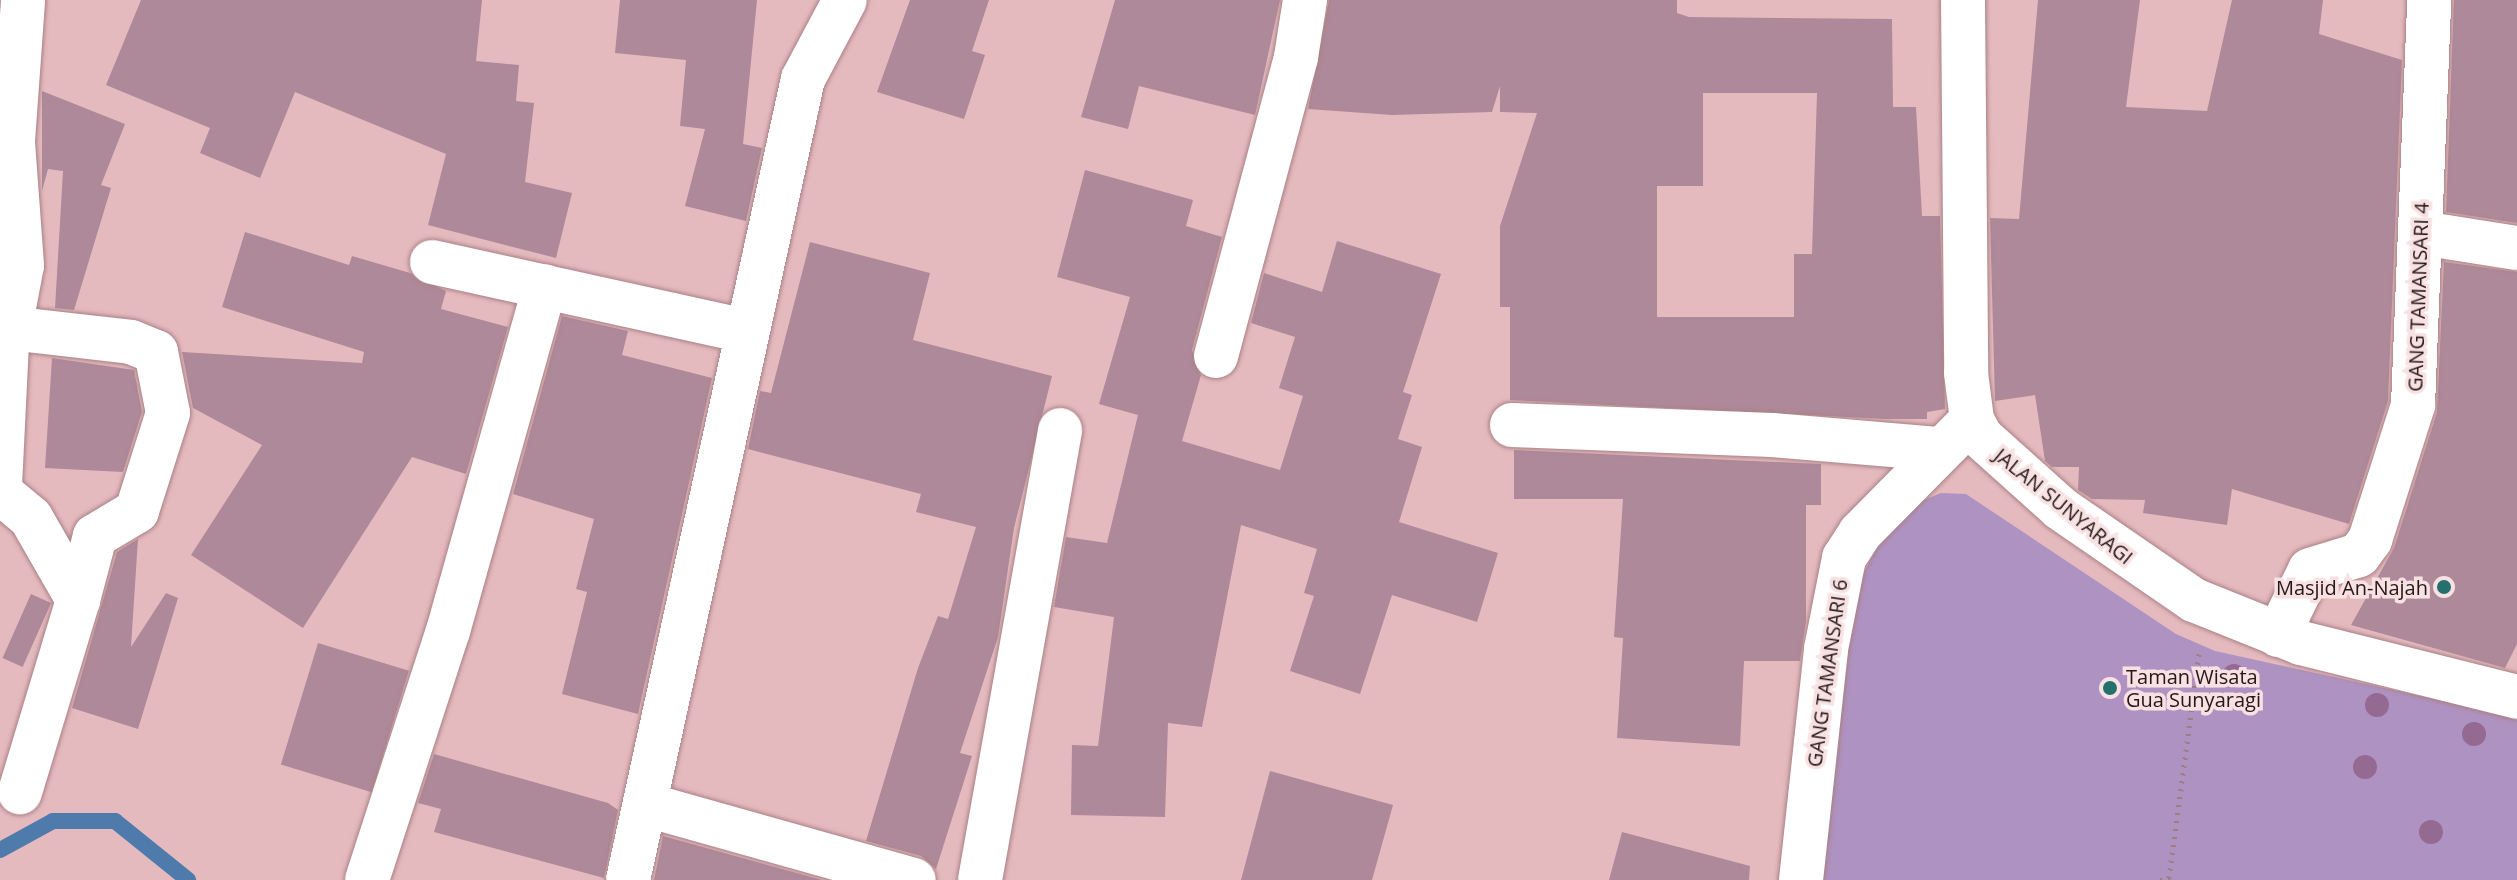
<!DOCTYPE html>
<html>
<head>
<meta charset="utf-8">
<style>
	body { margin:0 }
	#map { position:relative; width:2517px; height:880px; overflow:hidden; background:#e5babf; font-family:"Open Sans",sans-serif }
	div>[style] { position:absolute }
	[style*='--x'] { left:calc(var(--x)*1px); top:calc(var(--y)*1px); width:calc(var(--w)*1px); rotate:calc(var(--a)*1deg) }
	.green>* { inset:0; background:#ae92c1 }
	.stream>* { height:16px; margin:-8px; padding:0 8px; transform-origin:8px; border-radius:8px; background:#4e7bab }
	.building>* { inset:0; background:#ae8999; transform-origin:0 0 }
	.path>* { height:5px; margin-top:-2.5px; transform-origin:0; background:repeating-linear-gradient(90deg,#9e7e81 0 2px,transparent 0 8px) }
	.roads { filter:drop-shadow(0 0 2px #a98185) drop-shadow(0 0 2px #a98185) }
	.street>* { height:44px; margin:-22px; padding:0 22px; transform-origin:22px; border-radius:22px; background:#fff }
	.trees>* { width:24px; height:24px; margin:-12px; border-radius:50%; background:#956a92 }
	.dots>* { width:22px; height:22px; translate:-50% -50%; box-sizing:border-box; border:4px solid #f7e1e3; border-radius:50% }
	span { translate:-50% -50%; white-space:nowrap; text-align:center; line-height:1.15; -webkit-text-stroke:7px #f7e1e3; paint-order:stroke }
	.street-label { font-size:20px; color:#261718 }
	.poi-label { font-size:20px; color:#261718 }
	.right { translate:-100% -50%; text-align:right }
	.left { translate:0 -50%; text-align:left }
</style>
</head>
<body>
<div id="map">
	<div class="green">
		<i style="clip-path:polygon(1941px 493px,1966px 494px,2176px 634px,2215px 651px,2517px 717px,2517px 880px,1816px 880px,1847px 608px,1879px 542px,1912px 505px)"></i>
	</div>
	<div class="stream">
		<i style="--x:0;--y:850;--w:60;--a:-28.7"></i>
		<i style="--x:53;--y:821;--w:62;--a:0"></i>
		<i style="--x:115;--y:821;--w:94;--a:38.9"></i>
	</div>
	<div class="building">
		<i style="clip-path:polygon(141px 0,482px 0,476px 61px,519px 65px,516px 101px,534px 103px,525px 182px,572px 193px,556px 258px,428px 225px,446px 154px,295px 92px,260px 178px,200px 153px,210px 128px,106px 85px)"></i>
		<i style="clip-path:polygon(620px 0,757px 0,743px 144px,762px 148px,746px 221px,685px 206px,705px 129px,680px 126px,686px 60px,615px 53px)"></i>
		<i style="clip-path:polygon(910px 0,989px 0,972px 51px,985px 55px,964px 119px,877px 92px)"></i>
		<i style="clip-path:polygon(1115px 0,1280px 0,1255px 115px,1139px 86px,1128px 129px,1081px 117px)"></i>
		<i style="clip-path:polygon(evenodd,1329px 0,1677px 0,1677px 13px,1689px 17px,1892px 19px,1893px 107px,1916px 107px,1922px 216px,1940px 216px,1945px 409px,1927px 412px,1927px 419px,1885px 419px,1510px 400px,1510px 307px,1500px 307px,1500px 226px,1537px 113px,1500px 112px,1500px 86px,1492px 112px,1392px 115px,1308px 109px,1329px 0,1703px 93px,1817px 93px,1812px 254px,1794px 254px,1794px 317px,1657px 317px,1657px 186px,1703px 186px,1703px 93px)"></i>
		<i style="clip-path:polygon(2038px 0,2140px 0,2126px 107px,2207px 111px,2232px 0,2323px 0,2319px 34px,2402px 60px,2388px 401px,2349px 524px,2232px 489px,2227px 525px,2143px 513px,2145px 500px,2092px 499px,2078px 490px,2079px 467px,2052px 467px,2045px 461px,2035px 395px,1995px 401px,1990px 218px,2019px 219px)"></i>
		<i style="clip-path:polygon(2454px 0,2517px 0,2517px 223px,2446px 212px)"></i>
		<i style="clip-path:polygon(42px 91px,125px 124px,101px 185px,111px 188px,74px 310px,55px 308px,63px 171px,48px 169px,42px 191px)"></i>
		<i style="clip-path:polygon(1085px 170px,1193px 200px,1186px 226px,1222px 237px,1192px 350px,1201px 375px,1182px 441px,1280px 470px,1303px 396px,1279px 388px,1295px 337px,1251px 323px,1264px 273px,1322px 292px,1337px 241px,1441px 274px,1403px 392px,1412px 395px,1398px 439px,1422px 447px,1399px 522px,1498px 553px,1477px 622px,1392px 595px,1360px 694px,1290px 671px,1314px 596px,1304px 593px,1317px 549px,1241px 525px,1202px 727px,1168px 723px,1165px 817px,1071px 815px,1072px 745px,1098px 746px,1114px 617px,1054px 607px,1066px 537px,1107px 543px,1138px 415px,1099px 404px,1130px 297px,1057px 277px)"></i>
		<i style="clip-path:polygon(245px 232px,349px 265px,352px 256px,410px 273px,446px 291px,441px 309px,508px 327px,466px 474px,412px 457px,303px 628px,191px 555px,262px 445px,193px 408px,182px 352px,362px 363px,364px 352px,222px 307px)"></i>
		<i style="clip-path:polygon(810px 242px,930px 273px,913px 340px,1052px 376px,1014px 528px,998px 637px,960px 753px,972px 756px,936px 869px,921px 856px,866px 841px,918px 668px,938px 616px,948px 619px,976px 527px,916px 512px,921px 494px,748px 449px,760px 391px,771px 393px)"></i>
		<i style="clip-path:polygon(2444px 262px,2517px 272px,2517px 644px,2505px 668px,2351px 625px,2394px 548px,2437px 412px)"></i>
		<i style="clip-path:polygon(562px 316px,628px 331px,622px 355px,712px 378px,638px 714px,562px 694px,587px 592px,576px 589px,594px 519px,513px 494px)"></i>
		<i style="clip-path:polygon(52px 358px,134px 370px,142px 412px,123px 472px,45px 468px)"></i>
		<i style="clip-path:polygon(1514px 450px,1821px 464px,1821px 505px,1806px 505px,1806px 621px,1800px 661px,1744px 661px,1740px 746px,1617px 738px,1623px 638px,1614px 637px,1623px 499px,1514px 499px)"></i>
		<i style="clip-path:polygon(138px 539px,131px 647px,166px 593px,178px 598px,138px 729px,72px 708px,117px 552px)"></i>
		<i style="left:31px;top:594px;width:22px;height:70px;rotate:24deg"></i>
		<i style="left:318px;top:643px;width:95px;height:127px;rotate:17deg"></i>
		<i style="clip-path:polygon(434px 754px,608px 803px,618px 810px,604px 878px,434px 832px,441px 809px,418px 803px)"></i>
		<i style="clip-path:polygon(1270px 771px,1393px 805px,1372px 880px,1241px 880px)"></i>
		<i style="clip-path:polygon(1622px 832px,1750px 866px,1749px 880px,1609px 880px)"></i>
		<i style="clip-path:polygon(663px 836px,822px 880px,654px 880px)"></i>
	</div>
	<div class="path">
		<i style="--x:2169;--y:878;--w:227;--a:-82.4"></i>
		<i style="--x:2160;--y:880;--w:16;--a:0"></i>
	</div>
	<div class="roads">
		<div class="street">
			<i style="--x:1963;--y:0;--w:373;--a:89.5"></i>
			<i style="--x:1966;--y:373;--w:47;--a:82.7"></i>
			<i style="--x:1972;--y:420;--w:19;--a:62"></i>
			<i style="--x:1981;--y:437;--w:106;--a:41.9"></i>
			<i style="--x:2060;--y:508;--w:163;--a:34.5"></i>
			<i style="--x:2194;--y:600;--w:115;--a:21.9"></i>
			<i style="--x:2301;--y:643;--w:223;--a:14"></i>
			<i style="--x:2421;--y:233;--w:97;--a:8.9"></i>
			<i style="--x:432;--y:262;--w:321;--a:12.4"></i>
			<i style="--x:9;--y:328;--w:123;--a:6.5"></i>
			<i style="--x:131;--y:342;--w:27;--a:22"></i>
			<i style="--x:156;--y:352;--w:62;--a:78.9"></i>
			<i style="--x:168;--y:413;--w:103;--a:107.6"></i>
			<i style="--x:137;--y:511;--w:49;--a:149.2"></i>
			<i style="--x:95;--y:536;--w:66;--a:104.9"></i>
			<i style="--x:1216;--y:356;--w:310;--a:-75"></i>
			<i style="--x:1296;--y:57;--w:58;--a:-81"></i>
			<i style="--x:1512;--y:425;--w:260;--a:2.2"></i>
			<i style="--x:1772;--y:435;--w:169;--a:4.8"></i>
			<i style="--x:0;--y:486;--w:142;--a:-87.2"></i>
			<i style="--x:7;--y:344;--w:80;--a:-79.2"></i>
			<i style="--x:22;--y:265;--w:124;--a:-94.2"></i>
			<i style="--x:13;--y:141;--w:141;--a:-85.9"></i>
			<i style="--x:0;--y:492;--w:40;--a:40"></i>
			<i style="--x:31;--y:518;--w:95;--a:60.2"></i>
			<i style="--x:78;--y:600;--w:201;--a:106.8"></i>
			<i style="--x:2278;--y:635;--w:72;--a:-63.8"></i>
			<i style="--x:2310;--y:570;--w:51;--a:-17"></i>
			<i style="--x:2359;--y:555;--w:19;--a:-54"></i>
			<i style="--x:2370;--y:540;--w:142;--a:-72.3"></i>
			<i style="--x:2413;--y:405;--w:405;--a:-87.7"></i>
			<i style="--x:647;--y:805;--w:277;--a:15.7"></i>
			<i style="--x:367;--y:880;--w:262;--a:-72"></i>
			<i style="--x:448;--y:631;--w:358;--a:-74.3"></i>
			<i style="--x:628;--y:880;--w:820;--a:-77.68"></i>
			<i style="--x:803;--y:79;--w:89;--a:-62"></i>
			<i style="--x:980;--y:880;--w:457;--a:-79.9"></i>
			<i style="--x:1801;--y:880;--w:232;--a:-83.8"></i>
			<i style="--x:1826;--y:649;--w:93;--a:-78.8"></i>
			<i style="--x:1844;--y:558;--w:30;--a:-57"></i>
			<i style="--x:1860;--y:533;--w:159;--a:-45.3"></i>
		</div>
	</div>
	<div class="trees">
		<i style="left:2234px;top:676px"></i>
		<i style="left:2377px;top:705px"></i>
		<i style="left:2474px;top:734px"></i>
		<i style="left:2365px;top:767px"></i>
		<i style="left:2431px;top:832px"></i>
	</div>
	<div class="dots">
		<i style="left:2444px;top:587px;background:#256f6c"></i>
		<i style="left:2110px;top:688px;background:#256f6c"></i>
	</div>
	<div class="street-label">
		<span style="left:2418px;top:297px;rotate:-88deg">GANG TAMANSARI 4</span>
		<span style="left:2064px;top:506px;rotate:39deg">JALAN SUNYARAGI</span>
		<span style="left:1827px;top:673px;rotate:-82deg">GANG TAMANSARI 6</span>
	</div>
	<div class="poi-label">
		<span class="right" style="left:2428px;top:587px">Masjid An-Najah</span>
		<span class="left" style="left:2126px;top:688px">Taman Wisata<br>Gua Sunyaragi</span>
	</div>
</div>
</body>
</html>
